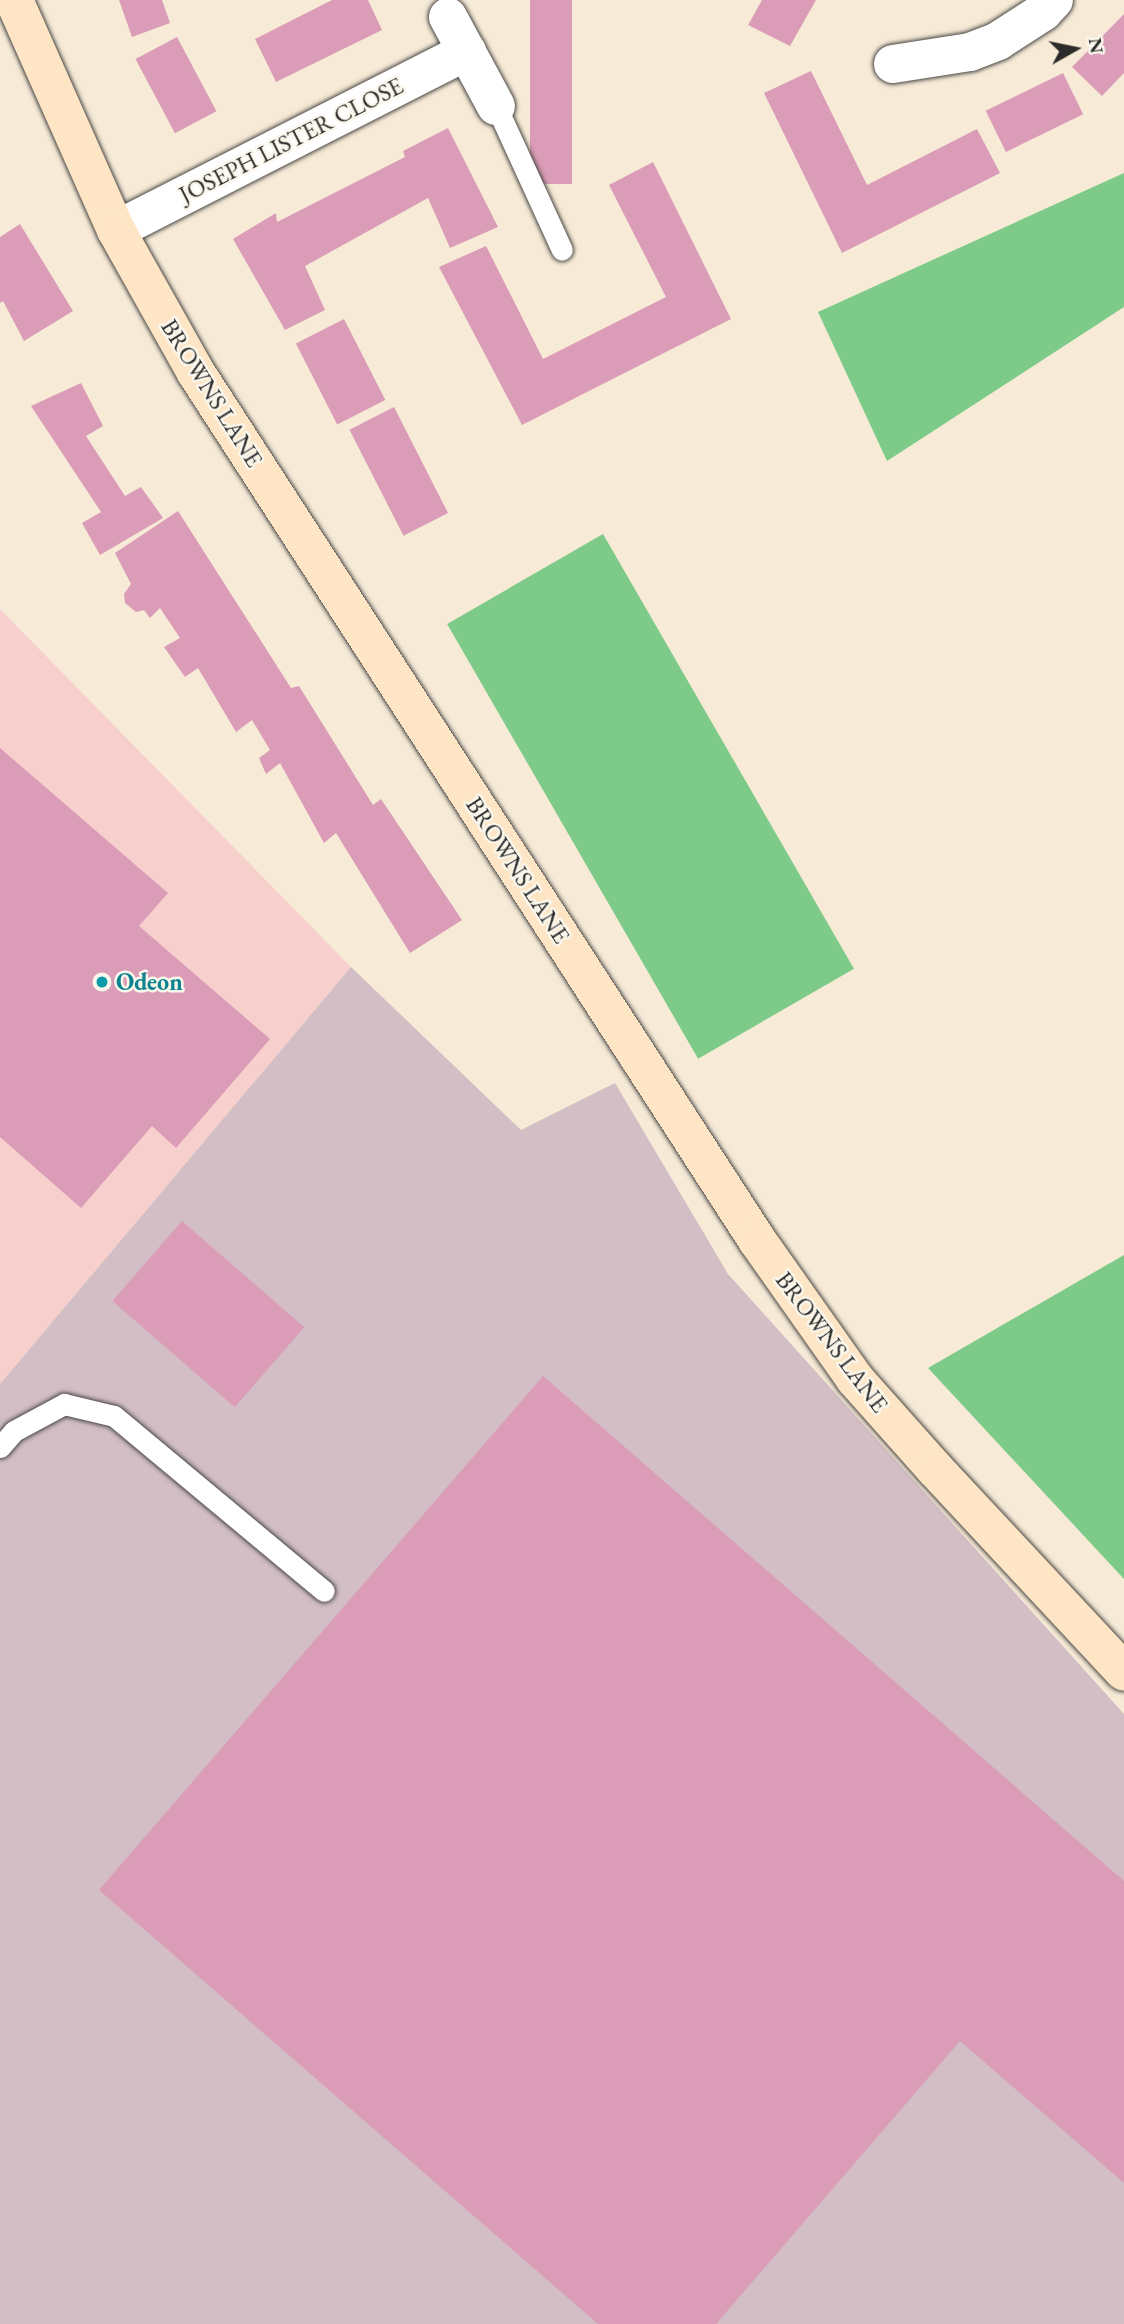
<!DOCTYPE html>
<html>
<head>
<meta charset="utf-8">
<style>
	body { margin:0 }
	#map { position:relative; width:1124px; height:2324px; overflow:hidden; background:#f7ebd7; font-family:"EB Garamond",serif }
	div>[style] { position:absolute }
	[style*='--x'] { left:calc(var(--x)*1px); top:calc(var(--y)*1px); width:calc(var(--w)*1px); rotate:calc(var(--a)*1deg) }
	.built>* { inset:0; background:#f7d0ce }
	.industrial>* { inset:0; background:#d2bec4 }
	.green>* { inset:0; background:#7eca88; transform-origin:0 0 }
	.building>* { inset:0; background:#db9cb7; transform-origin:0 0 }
	.roads { filter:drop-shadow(0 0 2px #4a4845) drop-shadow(0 0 2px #4a4845) }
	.lane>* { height:21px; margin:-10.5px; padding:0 10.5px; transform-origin:10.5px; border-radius:10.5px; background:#fff }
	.street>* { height:38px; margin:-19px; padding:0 19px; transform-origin:19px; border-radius:19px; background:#fff }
	.secondary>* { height:38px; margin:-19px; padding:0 19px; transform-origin:19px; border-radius:19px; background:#fde5c5 }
	.dots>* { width:19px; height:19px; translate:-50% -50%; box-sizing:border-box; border:4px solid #fbf7ec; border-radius:50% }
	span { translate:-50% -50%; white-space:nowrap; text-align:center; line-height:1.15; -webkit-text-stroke:5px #fbf7ec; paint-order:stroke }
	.street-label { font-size:24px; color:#2b2b2b }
	.culture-label { font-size:24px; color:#0d838f; font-weight:700 }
	.left { translate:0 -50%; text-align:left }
	.north { position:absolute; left:1040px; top:14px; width:70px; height:70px; -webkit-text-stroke:5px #fbf7ec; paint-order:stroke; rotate:81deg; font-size:19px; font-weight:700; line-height:28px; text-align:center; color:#2b2b2b }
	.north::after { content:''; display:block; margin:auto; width:24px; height:32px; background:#2b2b2b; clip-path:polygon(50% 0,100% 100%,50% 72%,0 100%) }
</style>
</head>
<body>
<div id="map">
	<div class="built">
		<i style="clip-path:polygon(0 609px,351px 967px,0 1384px)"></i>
	</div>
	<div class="industrial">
		<i style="clip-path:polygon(351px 967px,521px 1130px,615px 1083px,728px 1274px,1124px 1714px,1124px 2324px,0 2324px,0 1384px)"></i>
	</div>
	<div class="green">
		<i style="clip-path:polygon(1124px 173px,1124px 307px,887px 461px,818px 312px)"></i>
		<i style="left:603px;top:534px;width:502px;height:180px;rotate:60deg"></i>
		<i style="clip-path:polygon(1124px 1255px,1124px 1579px,928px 1368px)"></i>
	</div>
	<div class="building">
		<i style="clip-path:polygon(119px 0,162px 0,170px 23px,132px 37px)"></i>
		<i style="clip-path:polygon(332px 0,368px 0,382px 30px,276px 82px,255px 39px)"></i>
		<i style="left:530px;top:0;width:42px;height:184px"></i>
		<i style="clip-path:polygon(762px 0,816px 0,790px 46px,748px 25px)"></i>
		<i style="clip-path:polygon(1124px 14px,1124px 73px,1102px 96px,1072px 67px)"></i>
		<i style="left:177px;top:37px;width:84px;height:47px;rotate:62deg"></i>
		<i style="clip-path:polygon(811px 71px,867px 185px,977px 129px,1000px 173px,842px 253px,764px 93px)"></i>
		<i style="left:1063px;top:73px;width:46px;height:86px;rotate:64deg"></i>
		<i style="clip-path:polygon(448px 128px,498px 227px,450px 248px,428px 198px,305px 266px,325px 310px,285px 330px,233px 239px,276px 213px,277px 222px,405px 157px,403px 151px)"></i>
		<i style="clip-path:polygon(653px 162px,731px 319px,522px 425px,439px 267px,486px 246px,543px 359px,666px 297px,609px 185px)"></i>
		<i style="clip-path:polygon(20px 224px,73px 311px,24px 341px,3px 301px,0 303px,0 237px)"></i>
		<i style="left:344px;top:319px;width:91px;height:54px;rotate:63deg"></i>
		<i style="clip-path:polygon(81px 383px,103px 426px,86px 436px,125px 496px,141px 487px,163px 518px,100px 555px,82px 523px,101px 512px,31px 406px)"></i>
		<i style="left:394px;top:407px;width:119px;height:50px;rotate:63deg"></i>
		<i style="clip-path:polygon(178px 511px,291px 688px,299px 686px,373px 805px,381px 799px,462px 920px,410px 953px,336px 833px,324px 843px,280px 763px,266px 774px,259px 758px,270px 750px,252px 720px,236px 732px,198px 668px,185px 677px,164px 647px,180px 638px,160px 608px,150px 618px,144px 610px,136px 612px,125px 603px,124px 594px,131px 584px,115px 553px)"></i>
		<i style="clip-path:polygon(0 748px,168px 893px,139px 926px,270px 1039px,176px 1148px,152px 1126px,81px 1208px,0 1137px)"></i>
		<i style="left:182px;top:1221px;width:162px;height:106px;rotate:41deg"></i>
		<i style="clip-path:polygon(543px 1376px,1124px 1881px,1124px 2183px,960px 2041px,716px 2324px,598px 2324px,99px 1890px)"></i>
	</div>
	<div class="roads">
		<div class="lane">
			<i style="--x:496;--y:106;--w:158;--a:65.4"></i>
			<i style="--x:0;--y:1447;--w:21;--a:-49"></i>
			<i style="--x:14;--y:1431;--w:57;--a:-28.4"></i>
			<i style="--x:64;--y:1404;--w:51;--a:13.5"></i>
			<i style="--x:114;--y:1416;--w:273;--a:39.8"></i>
		</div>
		<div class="street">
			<i style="--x:448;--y:17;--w:101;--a:61.7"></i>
			<i style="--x:893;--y:64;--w:78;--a:-8.9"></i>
			<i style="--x:970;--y:52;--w:30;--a:-21"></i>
			<i style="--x:998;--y:41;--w:54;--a:-32.8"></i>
			<i style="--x:1043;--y:12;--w:16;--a:-47"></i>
			<i style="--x:116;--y:230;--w:394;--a:-27"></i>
		</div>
		<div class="secondary">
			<i style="--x:14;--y:0;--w:252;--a:66.1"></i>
			<i style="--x:116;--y:230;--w:162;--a:60.7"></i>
			<i style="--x:195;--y:371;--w:1035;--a:57.11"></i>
			<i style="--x:757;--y:1240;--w:170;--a:54.8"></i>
			<i style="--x:855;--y:1379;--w:120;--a:48.4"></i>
			<i style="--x:935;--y:1469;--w:277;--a:47"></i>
		</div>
	</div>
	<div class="dots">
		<i style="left:102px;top:982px;background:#0f9aa8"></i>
	</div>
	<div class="street-label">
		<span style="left:291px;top:140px;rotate:-27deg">JOSEPH LISTER CLOSE</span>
		<span style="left:212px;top:393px;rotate:58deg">BROWNS LANE</span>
		<span style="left:518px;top:870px;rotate:57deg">BROWNS LANE</span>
		<span style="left:832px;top:1342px;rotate:53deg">BROWNS LANE</span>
	</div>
	<div class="culture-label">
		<span class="left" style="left:116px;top:982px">Odeon</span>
	</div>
	<div class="north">N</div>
</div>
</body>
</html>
